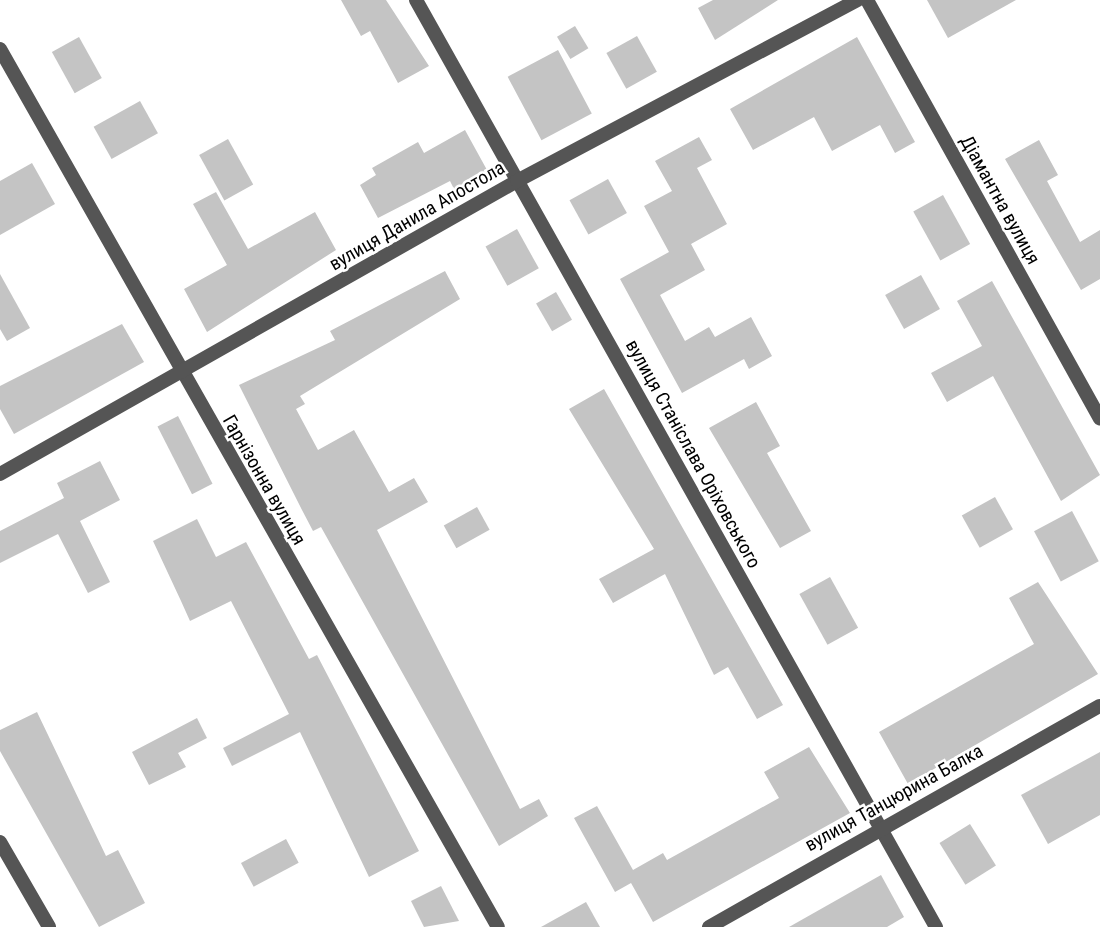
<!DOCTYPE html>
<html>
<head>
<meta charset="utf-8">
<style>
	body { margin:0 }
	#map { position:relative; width:1100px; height:927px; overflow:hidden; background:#fff; font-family:"Roboto Condensed",sans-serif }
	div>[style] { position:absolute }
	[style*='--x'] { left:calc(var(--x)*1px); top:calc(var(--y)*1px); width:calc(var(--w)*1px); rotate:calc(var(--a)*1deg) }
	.building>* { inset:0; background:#c4c4c4; transform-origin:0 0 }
	.minor>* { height:14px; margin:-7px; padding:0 7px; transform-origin:7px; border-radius:7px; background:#555 }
	.tertiary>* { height:14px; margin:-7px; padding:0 7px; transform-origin:7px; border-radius:7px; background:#555 }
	span { translate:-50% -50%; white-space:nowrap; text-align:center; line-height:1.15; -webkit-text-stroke:5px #fff; paint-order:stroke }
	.street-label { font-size:19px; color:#000 }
</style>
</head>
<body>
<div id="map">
	<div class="building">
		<i style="clip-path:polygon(341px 0,386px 0,429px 66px,398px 83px,370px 31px,361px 36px)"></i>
		<i style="clip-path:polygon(713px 0,778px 0,715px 40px,698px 8px)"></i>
		<i style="clip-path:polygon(927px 0,1016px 0,948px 38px)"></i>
		<i style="left:575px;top:26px;width:26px;height:21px;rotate:59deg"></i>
		<i style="left:637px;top:36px;width:41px;height:35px;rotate:61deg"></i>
		<i style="left:79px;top:37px;width:47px;height:31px;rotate:61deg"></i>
		<i style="clip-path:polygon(857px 37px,915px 142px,895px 153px,880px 125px,832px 151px,814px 117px,753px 150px,730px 109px)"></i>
		<i style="left:558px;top:50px;width:72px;height:57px;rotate:62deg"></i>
		<i style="left:140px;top:101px;width:37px;height:53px;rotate:61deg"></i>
		<i style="clip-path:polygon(465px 130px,487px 170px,454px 189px,450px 181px,378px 218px,360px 185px,376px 175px,372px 168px,418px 142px,424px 153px)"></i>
		<i style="clip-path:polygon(699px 137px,712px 160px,697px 168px,727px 224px,691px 244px,705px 270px,660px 295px,685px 341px,709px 327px,715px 337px,751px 317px,772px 356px,749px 369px,744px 359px,682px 393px,620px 279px,669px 252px,644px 206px,672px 191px,655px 161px)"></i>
		<i style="left:228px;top:139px;width:52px;height:33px;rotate:61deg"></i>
		<i style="clip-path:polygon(1039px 140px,1058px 175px,1047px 181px,1080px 242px,1100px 230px,1100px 279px,1081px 290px,1005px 159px)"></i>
		<i style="clip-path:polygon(32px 163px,55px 204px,0 235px,0 181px)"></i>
		<i style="left:608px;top:179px;width:39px;height:44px;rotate:61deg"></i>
		<i style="clip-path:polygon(216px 192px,248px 249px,315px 212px,336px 250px,207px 332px,184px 289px,227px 265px,193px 204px)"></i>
		<i style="left:943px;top:195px;width:56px;height:34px;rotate:61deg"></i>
		<i style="left:517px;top:229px;width:45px;height:36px;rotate:61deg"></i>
		<i style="clip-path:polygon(445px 271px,460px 299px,300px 396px,305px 404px,296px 409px,318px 450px,354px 430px,389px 492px,414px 478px,428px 502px,377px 530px,520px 809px,539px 799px,548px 816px,499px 846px,321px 527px,313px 531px,302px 510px,239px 385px,335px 340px,330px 331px)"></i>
		<i style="clip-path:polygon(0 274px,30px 328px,7px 341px,0 329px)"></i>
		<i style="left:921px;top:275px;width:39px;height:41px;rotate:61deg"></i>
		<i style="clip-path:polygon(992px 281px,1100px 475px,1061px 501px,993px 376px,947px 402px,931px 373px,982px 346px,957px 301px)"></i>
		<i style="left:556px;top:292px;width:32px;height:23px;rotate:60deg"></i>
		<i style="clip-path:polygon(122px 324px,144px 362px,14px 434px,0 409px,0 386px)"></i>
		<i style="clip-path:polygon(604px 389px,783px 705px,757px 719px,728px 667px,714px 675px,665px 574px,613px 603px,599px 579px,654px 549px,569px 409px)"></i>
		<i style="clip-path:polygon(756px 402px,780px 446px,767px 453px,811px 531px,780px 548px,709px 428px)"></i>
		<i style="left:178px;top:416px;width:76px;height:23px;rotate:63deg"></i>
		<i style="clip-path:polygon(100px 461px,120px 500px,80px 521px,110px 582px,88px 593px,58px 534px,0 563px,0 531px,64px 498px,57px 483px)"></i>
		<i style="left:995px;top:497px;width:37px;height:38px;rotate:61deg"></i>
		<i style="left:477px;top:507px;width:26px;height:38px;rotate:61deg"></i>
		<i style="left:1072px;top:511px;width:57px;height:43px;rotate:62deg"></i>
		<i style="clip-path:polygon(197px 519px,216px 557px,246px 542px,309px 659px,317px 655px,419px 851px,369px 877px,300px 732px,232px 766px,223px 748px,289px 714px,231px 601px,190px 621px,181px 601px,153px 541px)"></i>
		<i style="left:830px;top:577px;width:58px;height:35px;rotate:61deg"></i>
		<i style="clip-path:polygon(1038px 582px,1098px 674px,908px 784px,879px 732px,1034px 644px,1009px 598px)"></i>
		<i style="clip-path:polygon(37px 712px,106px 856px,118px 850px,145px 903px,99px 927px,0 751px,0 730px)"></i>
		<i style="clip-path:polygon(197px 718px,207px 738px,178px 753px,186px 767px,149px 785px,132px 752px)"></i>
		<i style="clip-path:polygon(809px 747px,850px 813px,653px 922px,631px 883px,615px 892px,574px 818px,597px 806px,633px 870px,663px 853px,667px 860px,779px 798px,764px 772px)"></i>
		<i style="clip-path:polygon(1100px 752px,1100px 815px,1048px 844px,1021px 795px)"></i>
		<i style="left:970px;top:824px;width:49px;height:36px;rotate:58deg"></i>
		<i style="left:286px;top:839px;width:27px;height:51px;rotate:62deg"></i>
		<i style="clip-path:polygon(881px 875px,904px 917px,887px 927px,789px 927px)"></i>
		<i style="clip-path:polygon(441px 886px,459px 921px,424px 927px,411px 901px)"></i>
		<i style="clip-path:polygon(586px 902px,600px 927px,541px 927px)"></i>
	</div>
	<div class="minor">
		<i style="--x:416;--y:0;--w:1063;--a:60.71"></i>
		<i style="--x:0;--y:49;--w:1009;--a:60.44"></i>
		<i style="--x:0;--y:474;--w:594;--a:-29.54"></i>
		<i style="--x:517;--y:181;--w:386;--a:-28"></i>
		<i style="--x:0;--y:842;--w:98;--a:60"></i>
		<i style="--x:709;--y:927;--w:449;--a:-29.5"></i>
	</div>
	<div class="tertiary">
		<i style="--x:867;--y:0;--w:479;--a:60.9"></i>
	</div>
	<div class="street-label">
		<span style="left:1000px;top:200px;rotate:61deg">Діамантна вулиця</span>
		<span style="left:417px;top:216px;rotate:-30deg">вулиця Данила Апостола</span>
		<span style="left:693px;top:454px;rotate:61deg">вулиця Станіслава Оріховського</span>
		<span style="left:264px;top:480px;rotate:60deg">Гарнізонна вулиця</span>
		<span style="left:894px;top:798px;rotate:-29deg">вулиця Танцюрина Балка</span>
	</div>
</div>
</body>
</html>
